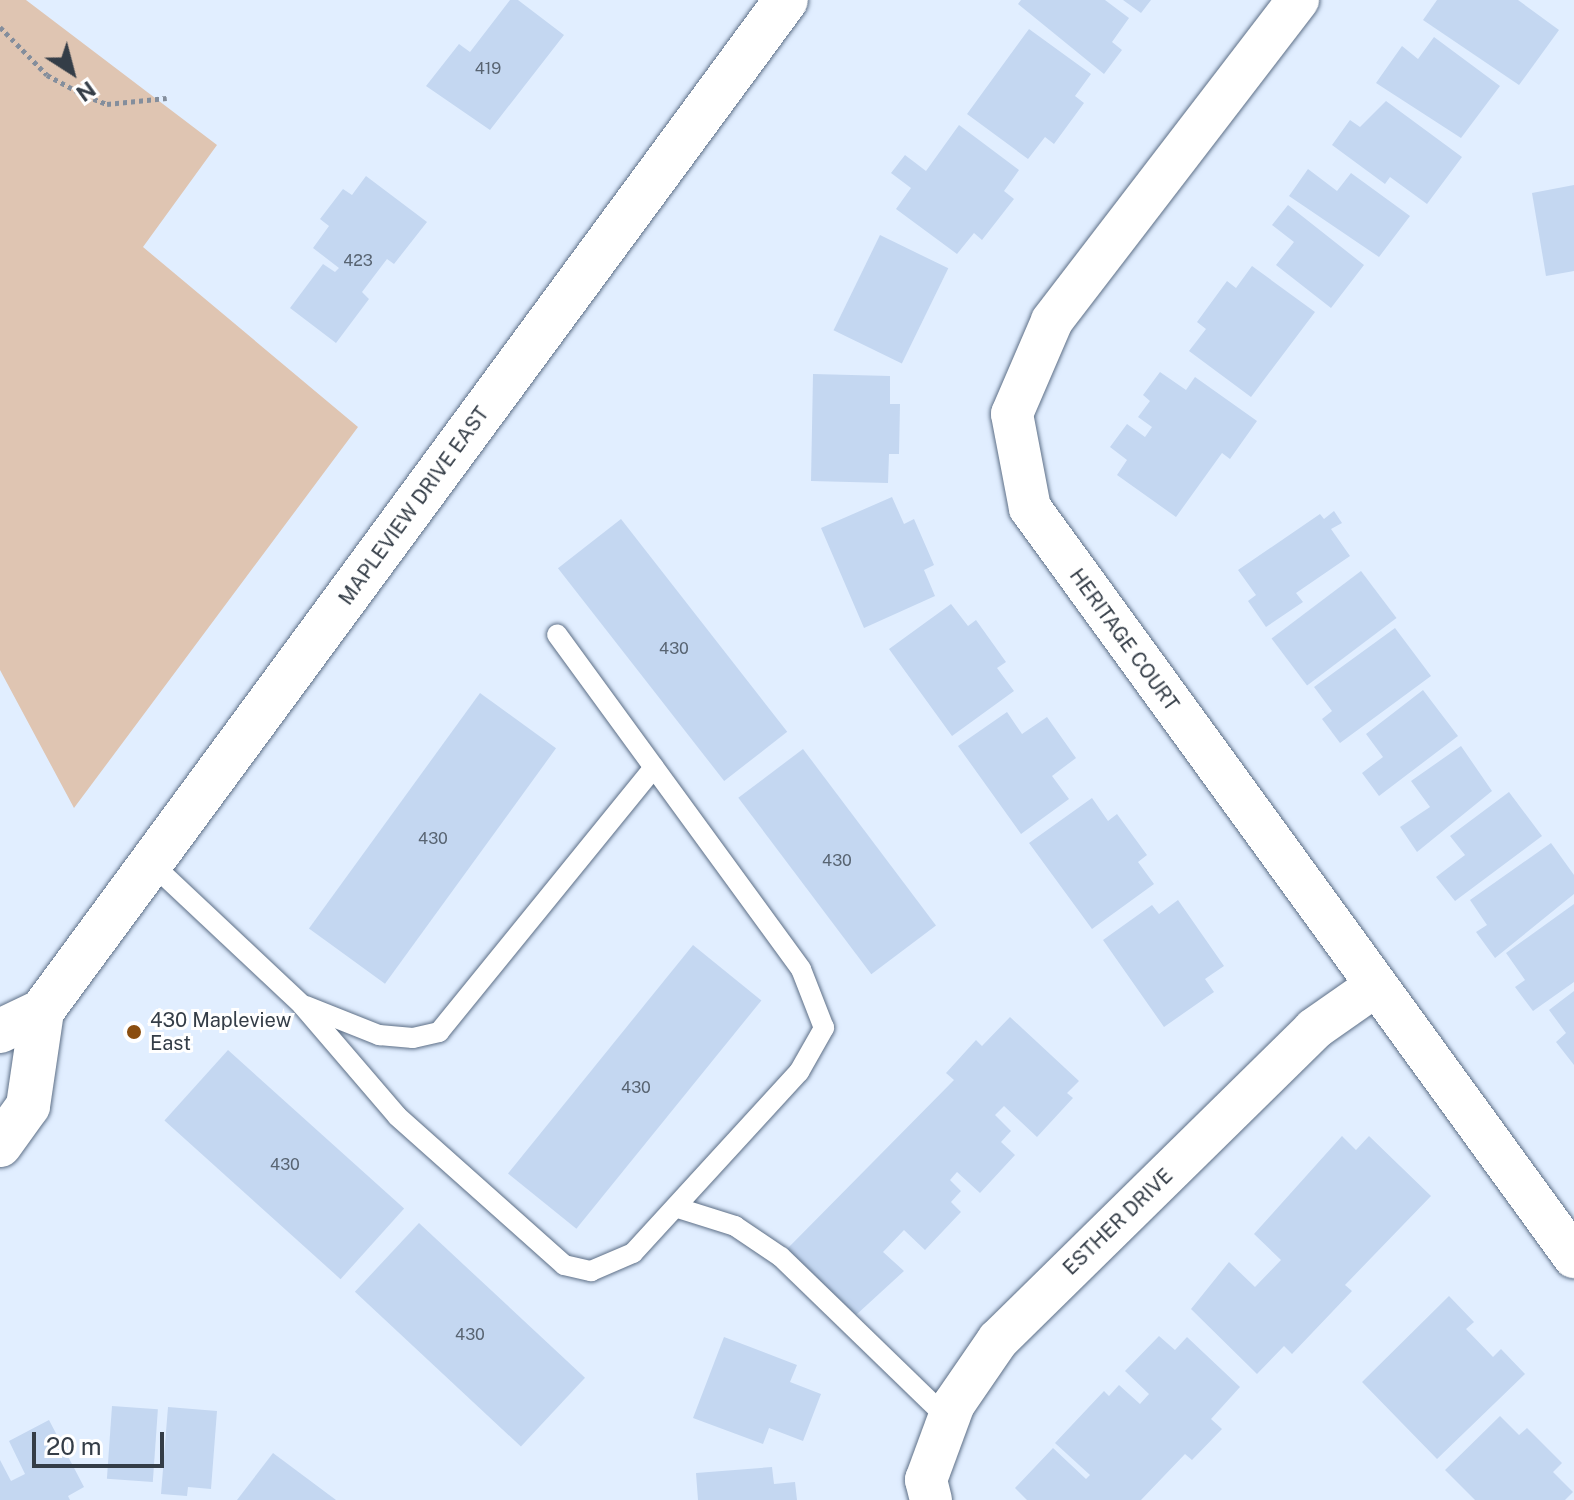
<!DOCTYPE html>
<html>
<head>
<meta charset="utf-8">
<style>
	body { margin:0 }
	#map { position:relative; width:1574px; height:1500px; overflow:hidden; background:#e1eeff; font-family:"Public Sans",sans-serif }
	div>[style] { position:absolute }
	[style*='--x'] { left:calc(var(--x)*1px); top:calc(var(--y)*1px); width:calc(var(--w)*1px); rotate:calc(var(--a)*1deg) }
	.green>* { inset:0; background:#dfc5b2 }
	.building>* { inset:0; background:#c4d7f1; transform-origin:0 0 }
	.path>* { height:5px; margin-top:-2.5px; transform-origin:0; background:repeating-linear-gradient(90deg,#848e9c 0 4px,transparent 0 8px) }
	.roads { filter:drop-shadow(0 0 2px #5d6f87) drop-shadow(0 0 2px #5d6f87) }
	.service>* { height:20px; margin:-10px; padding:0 10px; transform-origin:10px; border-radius:10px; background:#fff }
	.minor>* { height:42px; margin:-21px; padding:0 21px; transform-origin:21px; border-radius:21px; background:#fff }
	.primary>* { height:44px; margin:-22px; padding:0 22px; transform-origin:22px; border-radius:22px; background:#fff }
	.dots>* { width:22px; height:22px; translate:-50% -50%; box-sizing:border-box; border:4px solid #fff; border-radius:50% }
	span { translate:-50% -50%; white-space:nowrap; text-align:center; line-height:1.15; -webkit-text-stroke:6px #fff; paint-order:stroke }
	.number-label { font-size:16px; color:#586472 }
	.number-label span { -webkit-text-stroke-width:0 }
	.street-label { font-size:20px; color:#343d47 }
	.poi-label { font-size:20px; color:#343d47 }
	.left { translate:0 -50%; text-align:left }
	.north { position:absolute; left:32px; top:32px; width:80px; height:80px; -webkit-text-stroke:6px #fff; paint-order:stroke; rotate:144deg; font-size:22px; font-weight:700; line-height:32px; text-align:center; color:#343d47 }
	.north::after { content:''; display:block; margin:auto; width:28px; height:36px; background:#343d47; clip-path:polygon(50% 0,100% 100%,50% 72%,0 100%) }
	.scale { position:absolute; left:32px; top:1432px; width:132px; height:36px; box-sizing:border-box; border:4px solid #343d47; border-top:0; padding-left:10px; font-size:24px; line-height:28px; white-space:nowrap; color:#343d47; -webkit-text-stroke:6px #fff; paint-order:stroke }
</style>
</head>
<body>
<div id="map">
	<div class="green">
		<i style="clip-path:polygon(0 0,26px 0,217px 145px,143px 247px,358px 427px,74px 808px,0 670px)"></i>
	</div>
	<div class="building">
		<i style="clip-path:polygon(510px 0,518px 0,564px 35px,490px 130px,426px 86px,459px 44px,470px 52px)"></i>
		<i style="clip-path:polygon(1021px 0,1105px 0,1129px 18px,1112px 42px,1122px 50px,1104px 74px,1018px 4px)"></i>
		<i style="clip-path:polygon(1123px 0,1151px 0,1141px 13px)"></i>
		<i style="clip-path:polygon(1437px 0,1518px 0,1559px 30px,1519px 85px,1423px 20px)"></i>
		<i style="clip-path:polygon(1029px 29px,1091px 74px,1075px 96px,1084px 103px,1054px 144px,1045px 137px,1028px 159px,967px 114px)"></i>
		<i style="clip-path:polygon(1434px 37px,1500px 86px,1461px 138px,1376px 83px,1402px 46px,1418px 59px)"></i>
		<i style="clip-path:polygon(1386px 101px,1462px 157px,1427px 204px,1390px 177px,1385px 184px,1332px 145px,1350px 120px,1360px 127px)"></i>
		<i style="clip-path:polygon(959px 125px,1019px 170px,1004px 191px,1014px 199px,982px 240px,974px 233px,957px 254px,896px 209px,911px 188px,891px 173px,905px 155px,926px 171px)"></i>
		<i style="clip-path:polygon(1308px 169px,1337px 191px,1351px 173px,1410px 216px,1379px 257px,1289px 196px)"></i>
		<i style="clip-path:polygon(366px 176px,427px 222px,394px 264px,387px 259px,362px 292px,369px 299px,336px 343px,290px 308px,323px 264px,335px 272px,339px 268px,313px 248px,329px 226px,320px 219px,343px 189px,352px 195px)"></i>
		<i style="clip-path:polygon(1574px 185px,1574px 271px,1546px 276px,1532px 193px)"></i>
		<i style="clip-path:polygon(1288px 205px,1364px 265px,1331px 308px,1276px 265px,1294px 242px,1272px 225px)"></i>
		<i style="left:880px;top:235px;width:76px;height:106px;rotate:26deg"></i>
		<i style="clip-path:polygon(1252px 266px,1315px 312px,1251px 397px,1189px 351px,1206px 329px,1197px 322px,1227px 281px,1236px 288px)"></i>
		<i style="clip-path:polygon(1160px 372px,1186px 390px,1195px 377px,1257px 421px,1230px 459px,1222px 453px,1176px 517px,1117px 475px,1127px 460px,1110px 447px,1127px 424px,1145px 437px,1152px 427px,1138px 417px,1150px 401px,1143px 395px)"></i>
		<i style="clip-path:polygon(813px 374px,890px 376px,890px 404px,900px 404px,899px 454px,889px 454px,888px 483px,811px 481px)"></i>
		<i style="clip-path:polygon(892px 497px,904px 524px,914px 519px,934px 565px,924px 570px,935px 596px,864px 628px,821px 528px)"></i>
		<i style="clip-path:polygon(1334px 511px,1342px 523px,1331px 529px,1350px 556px,1296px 593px,1303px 602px,1266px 627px,1248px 601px,1256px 595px,1238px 570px,1320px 514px,1324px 519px)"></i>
		<i style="left:621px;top:519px;width:270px;height:80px;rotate:52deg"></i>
		<i style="left:1361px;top:571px;width:59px;height:112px;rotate:53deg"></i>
		<i style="clip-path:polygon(951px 604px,968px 626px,976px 620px,1006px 662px,997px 668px,1014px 691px,952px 736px,889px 649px)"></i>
		<i style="clip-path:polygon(1395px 628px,1431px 676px,1340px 743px,1322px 719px,1332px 711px,1314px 687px)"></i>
		<i style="clip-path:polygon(1423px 690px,1458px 736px,1379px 796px,1362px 773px,1383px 757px,1366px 734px)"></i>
		<i style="left:480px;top:693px;width:94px;height:291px;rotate:36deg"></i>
		<i style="clip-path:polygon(1007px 712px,1022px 734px,1047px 717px,1076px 758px,1052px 776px,1069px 799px,1021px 834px,958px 746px)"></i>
		<i style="clip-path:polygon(1461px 746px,1492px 791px,1417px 852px,1400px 827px,1430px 807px,1411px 781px)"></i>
		<i style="left:803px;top:749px;width:221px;height:81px;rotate:53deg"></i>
		<i style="clip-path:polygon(1509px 792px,1542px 836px,1455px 901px,1436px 877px,1465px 855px,1450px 836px)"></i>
		<i style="clip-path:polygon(1092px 798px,1108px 821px,1117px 814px,1147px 855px,1138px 862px,1154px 884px,1092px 929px,1029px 843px)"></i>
		<i style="clip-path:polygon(1551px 843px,1574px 875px,1574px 894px,1495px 958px,1476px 932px,1487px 925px,1470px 900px)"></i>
		<i style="clip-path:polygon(1178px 900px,1224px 966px,1205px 979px,1214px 992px,1164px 1027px,1103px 940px,1152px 905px,1159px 914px)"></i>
		<i style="clip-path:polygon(1574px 904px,1574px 982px,1533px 1011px,1515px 987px,1525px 980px,1506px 953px)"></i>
		<i style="left:693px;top:945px;width:88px;height:294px;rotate:39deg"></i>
		<i style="clip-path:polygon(1574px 991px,1574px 1065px,1556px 1042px,1566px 1033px,1549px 1010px)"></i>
		<i style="clip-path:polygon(1010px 1017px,1079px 1081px,1067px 1093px,1073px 1098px,1037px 1137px,1004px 1106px,995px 1115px,1011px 1131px,1001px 1142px,1015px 1155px,980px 1193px,957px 1172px,950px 1180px,961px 1191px,951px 1202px,961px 1212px,925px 1250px,904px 1230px,883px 1252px,904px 1271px,856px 1315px,786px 1250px,954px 1080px,946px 1073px,976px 1040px,982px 1046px)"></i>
		<i style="left:228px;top:1050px;width:237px;height:95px;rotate:42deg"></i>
		<i style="clip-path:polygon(1342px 1136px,1356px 1150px,1369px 1136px,1431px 1196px,1345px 1285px,1352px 1291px,1292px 1354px,1284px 1346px,1257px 1374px,1191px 1309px,1229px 1262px,1255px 1287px,1281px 1260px,1254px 1234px)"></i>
		<i style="left:419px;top:1223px;width:227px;height:94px;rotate:43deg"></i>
		<i style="clip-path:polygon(1449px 1296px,1474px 1322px,1466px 1329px,1493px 1357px,1501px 1349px,1525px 1374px,1437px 1459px,1362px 1382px)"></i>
		<i style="clip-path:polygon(1159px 1336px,1175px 1350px,1187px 1337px,1240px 1387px,1211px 1419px,1222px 1429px,1192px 1460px,1185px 1454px,1141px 1500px,1027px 1500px,1015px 1488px,1053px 1448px,1086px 1479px,1090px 1475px,1055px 1443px,1104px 1391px,1109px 1396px,1119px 1385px,1140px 1404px,1149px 1394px,1125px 1371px)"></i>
		<i style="clip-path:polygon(724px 1337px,797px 1365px,790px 1382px,821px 1394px,803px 1441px,769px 1428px,763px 1444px,693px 1418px)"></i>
		<i style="left:112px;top:1406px;width:46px;height:73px;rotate:4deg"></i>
		<i style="clip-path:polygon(168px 1407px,217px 1411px,211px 1489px,188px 1487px,187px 1496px,161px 1494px)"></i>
		<i style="clip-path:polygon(1500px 1416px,1519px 1435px,1527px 1428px,1562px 1463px,1553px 1472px,1573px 1492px,1565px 1500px,1475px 1500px,1445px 1470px)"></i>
		<i style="clip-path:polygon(49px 1420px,84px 1487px,68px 1496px,70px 1500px,0 1500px,0 1460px,11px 1481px,25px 1474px,9px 1441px)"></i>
		<i style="clip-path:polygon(273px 1453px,336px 1500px,237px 1500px)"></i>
		<i style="clip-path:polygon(772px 1467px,774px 1484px,795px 1482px,797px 1500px,698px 1500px,696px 1473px)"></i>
	</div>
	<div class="path">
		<i style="--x:0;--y:27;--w:67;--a:45.6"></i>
		<i style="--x:47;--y:75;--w:44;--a:28.3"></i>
		<i style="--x:86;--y:96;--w:22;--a:21"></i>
		<i style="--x:107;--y:104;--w:60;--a:-5.7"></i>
	</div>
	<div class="roads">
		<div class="service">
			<i style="--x:151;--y:863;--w:207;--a:43.2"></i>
			<i style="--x:302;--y:1005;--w:146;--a:49.4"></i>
			<i style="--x:397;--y:1116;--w:224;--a:41.7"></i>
			<i style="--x:564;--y:1265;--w:28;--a:13"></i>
			<i style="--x:591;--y:1271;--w:46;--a:-23.2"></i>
			<i style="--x:633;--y:1253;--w:246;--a:-47.5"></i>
			<i style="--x:799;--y:1072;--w:51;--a:-60.4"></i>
			<i style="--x:824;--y:1028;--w:63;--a:-111.3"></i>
			<i style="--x:801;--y:969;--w:414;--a:-126.1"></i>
			<i style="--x:306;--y:1006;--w:79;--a:21.7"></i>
			<i style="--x:379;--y:1035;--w:34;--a:5"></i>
			<i style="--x:413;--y:1038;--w:27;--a:-13"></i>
			<i style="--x:439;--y:1032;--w:341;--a:-50.9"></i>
			<i style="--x:678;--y:1208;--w:60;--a:17.5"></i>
			<i style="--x:735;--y:1226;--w:55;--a:34"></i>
			<i style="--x:781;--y:1257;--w:233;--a:44.1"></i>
		</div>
		<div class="minor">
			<i style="--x:1298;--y:0;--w:404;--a:127.5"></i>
			<i style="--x:1052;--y:321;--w:101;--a:113.3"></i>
			<i style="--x:1012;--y:414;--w:96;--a:79.2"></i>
			<i style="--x:1030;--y:508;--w:926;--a:54.01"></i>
			<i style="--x:931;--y:1500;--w:21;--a:-104"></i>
			<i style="--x:926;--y:1480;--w:81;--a:-69.8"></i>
			<i style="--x:954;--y:1404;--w:78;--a:-55.5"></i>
			<i style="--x:998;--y:1340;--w:443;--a:-44.5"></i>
			<i style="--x:1314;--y:1029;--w:73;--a:-35"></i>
		</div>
		<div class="primary">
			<i style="--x:0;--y:1031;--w:47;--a:-25.5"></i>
			<i style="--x:42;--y:1011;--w:1255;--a:-53.65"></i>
			<i style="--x:0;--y:1145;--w:48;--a:-54.3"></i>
			<i style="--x:28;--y:1106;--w:96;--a:-81.6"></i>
		</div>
	</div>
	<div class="dots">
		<i style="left:134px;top:1032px;background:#8a4d0f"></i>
	</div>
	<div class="number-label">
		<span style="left:488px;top:69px">419</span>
		<span style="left:358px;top:261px">423</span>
		<span style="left:674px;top:649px">430</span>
		<span style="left:433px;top:839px">430</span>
		<span style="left:837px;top:861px">430</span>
		<span style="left:636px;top:1088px">430</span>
		<span style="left:285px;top:1165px">430</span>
		<span style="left:470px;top:1335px">430</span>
	</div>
	<div class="street-label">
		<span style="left:414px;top:506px;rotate:-54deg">MAPLEVIEW DRIVE EAST</span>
		<span style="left:1124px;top:640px;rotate:54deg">HERITAGE COURT</span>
		<span style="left:1118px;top:1222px;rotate:-44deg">ESTHER DRIVE</span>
	</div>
	<div class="poi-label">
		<span class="left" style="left:150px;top:1032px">430 Mapleview<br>East</span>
	</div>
	<div class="north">N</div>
	<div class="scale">20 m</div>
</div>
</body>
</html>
